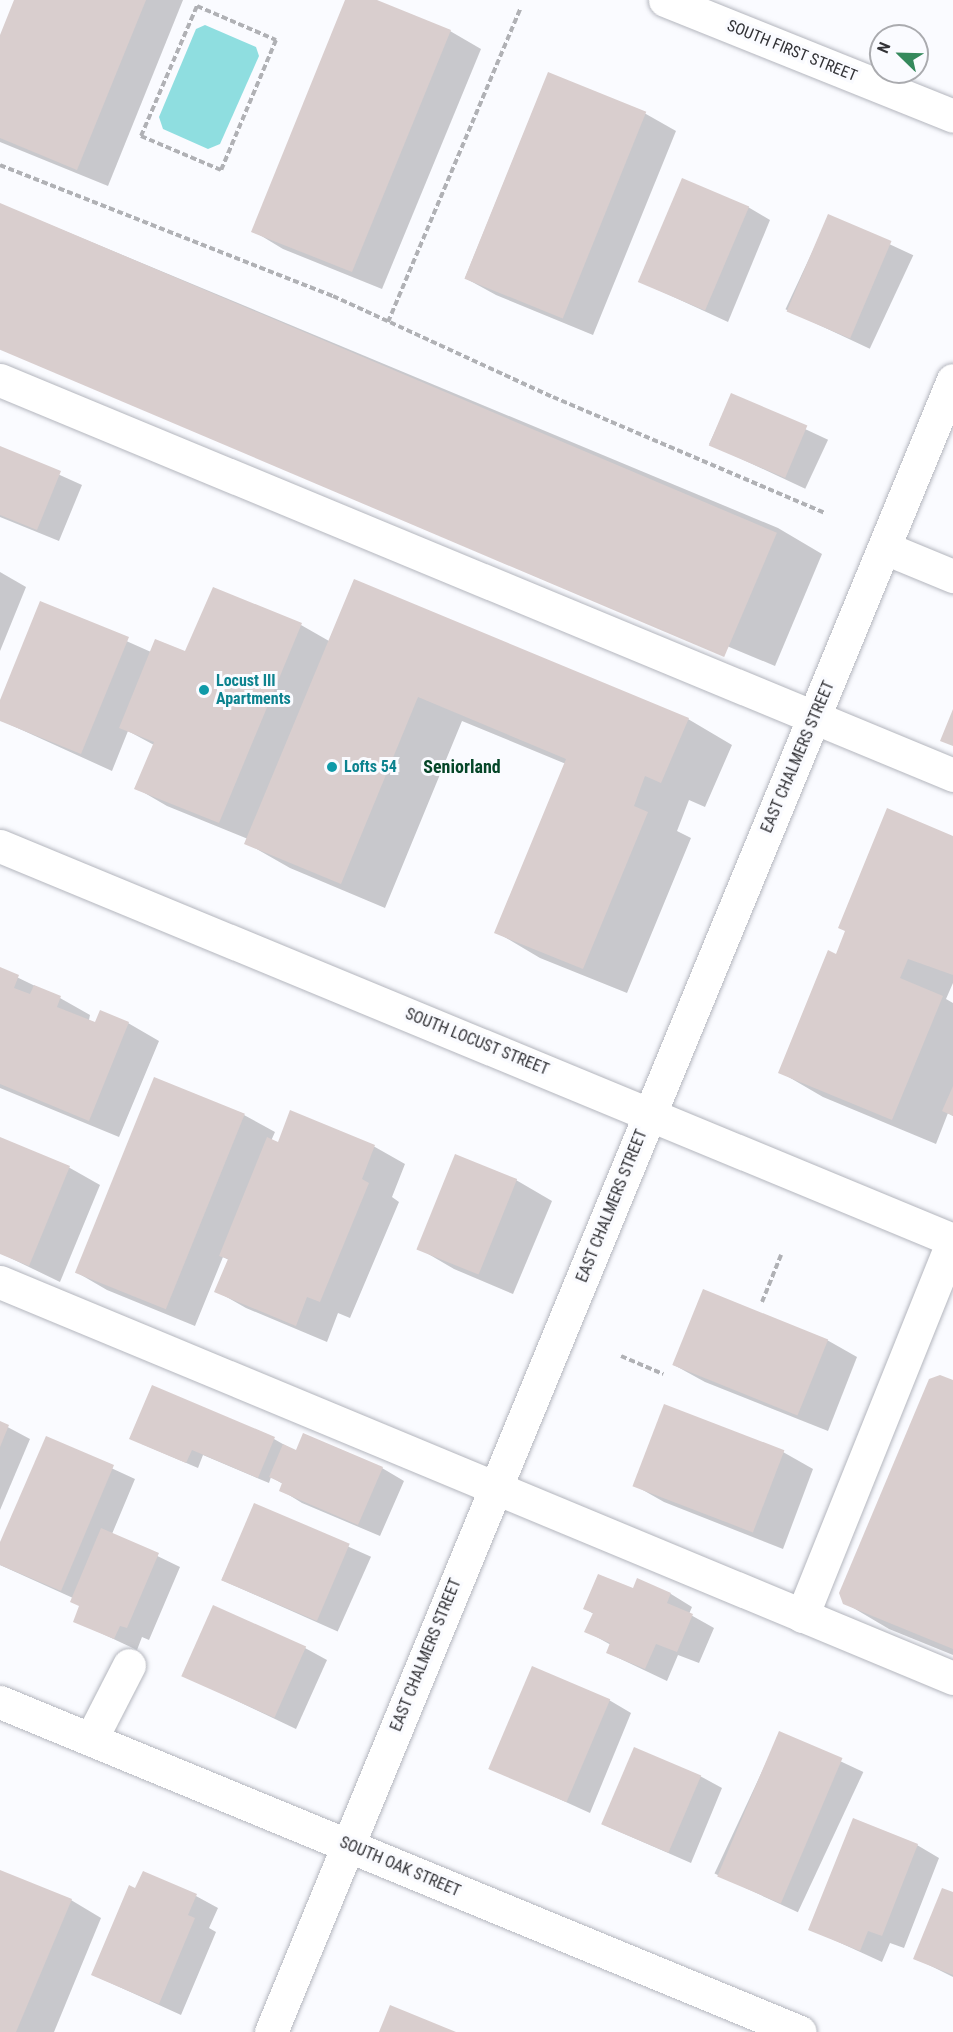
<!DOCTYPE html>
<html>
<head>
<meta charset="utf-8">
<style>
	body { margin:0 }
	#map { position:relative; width:953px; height:2032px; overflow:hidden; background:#fafbff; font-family:"Roboto Condensed",sans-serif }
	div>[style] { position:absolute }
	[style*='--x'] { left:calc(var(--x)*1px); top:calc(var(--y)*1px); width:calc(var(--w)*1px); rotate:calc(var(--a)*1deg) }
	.water>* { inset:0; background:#8fdee0 }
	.shadow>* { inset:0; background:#0003; transform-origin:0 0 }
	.building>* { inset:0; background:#d9cece; transform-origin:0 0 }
	.path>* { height:4px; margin-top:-2px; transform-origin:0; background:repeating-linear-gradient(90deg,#b0b1b5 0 6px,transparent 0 9px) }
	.roads { filter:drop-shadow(0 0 2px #b4b6be) drop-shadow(0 0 2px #b4b6be) }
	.minor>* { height:33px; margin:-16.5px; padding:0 16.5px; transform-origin:16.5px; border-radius:16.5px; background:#fff }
	.dots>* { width:16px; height:16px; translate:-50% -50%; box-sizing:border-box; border:3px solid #fafbff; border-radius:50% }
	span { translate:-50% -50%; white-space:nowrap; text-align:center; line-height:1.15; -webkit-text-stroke:6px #fafbff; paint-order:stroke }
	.street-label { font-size:16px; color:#323236 }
	.culture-label { font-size:16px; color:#0d838f; font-weight:700 }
	.left { translate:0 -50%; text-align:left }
	.neighbourhood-label { font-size:18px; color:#054628; font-weight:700 }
	.north { position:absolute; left:869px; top:24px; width:60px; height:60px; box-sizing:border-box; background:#fafbff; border:2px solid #aaabaf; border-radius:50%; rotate:293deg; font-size:16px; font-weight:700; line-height:24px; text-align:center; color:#323236 }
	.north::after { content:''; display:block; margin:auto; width:21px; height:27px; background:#35895c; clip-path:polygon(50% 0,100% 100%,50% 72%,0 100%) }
</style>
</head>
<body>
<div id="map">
	<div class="water">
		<i style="clip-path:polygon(205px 25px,256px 47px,259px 56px,220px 144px,208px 149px,163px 129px,159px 117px,196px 29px)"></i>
	</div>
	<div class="shadow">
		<i style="clip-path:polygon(16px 0,183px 0,108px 186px,0 142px,0 39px)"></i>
		<i style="clip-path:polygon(347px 0,373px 0,450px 31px,481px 49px,382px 289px,283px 249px,253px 231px)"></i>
		<i style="clip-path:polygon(548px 74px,646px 114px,676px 131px,593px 335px,496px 295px,465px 278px)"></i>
		<i style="clip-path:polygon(0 204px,778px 528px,822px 554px,775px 666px,0 343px)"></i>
		<i style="clip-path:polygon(748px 207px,770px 220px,728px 322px,641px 282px)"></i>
		<i style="left:829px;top:216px;width:93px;height:103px;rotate:25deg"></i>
		<i style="left:732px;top:395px;width:106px;height:54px;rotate:25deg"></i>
		<i style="clip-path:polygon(0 448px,82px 485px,59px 541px,0 517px)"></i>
		<i style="clip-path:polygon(0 572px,26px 587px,0 651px)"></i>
		<i style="clip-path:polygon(41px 603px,151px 652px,186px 653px,301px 625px,329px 641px,688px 719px,732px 745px,705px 807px,689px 800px,677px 831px,691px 838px,627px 993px,540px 958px,496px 932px,566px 764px,462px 721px,385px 908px,290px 868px,246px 843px,248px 839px,167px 806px,136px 788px,154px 745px,128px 731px,112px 771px,0 720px,0 704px)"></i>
		<i style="clip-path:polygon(953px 837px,953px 983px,946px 999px,953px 1003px,953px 1116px,948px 1113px,936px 1144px,823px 1097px,780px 1072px,837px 956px)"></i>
		<i style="clip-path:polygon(0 969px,60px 998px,90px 1015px,89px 1020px,96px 1024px,128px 1023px,159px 1041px,119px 1137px,0 1088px)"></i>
		<i style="clip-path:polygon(291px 1112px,375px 1147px,405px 1164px,392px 1197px,399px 1202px,350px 1318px,338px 1313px,327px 1342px,246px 1308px,216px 1291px,229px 1260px,223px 1257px,195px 1326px,107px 1290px,76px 1272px,244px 1115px,275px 1132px,271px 1141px,279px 1144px)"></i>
		<i style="clip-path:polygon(0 1139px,70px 1168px,100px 1185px,60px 1282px,0 1253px)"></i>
		<i style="clip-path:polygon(516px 1180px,552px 1201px,513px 1294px,454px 1269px,418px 1248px)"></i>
		<i style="clip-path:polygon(827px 1340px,857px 1357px,828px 1431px,705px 1382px,674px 1365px)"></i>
		<i style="clip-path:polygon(953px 1381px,953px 1655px,889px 1629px,845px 1603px)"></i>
		<i style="clip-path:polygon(0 1423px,30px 1439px,0 1510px)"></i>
		<i style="clip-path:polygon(46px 1438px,135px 1479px,112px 1534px,180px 1567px,149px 1640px,142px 1637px,137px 1650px,75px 1621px,80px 1606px,73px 1598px,0 1565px,0 1546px)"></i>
		<i style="clip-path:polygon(274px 1439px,297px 1452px,382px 1468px,404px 1481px,380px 1536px,302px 1503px,281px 1490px,283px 1484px,271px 1477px,269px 1483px,203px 1455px,198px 1468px,142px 1444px)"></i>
		<i style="clip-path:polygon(783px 1452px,813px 1469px,783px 1549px,664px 1502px,634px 1485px)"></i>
		<i style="left:255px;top:1505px;width:127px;height:82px;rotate:24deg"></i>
		<i style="clip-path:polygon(633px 1590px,671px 1594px,692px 1607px,689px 1614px,714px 1628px,699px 1663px,678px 1655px,667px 1681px,608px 1653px,611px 1645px,586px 1631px,594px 1614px,585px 1609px)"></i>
		<i style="clip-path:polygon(305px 1648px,327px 1660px,296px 1729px,183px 1675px)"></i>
		<i style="clip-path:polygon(609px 1700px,631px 1713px,590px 1813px,491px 1768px)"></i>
		<i style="left:780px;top:1733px;width:92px;height:155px;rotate:25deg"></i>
		<i style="clip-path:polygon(700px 1776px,722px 1788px,691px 1863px,604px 1825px)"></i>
		<i style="clip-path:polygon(917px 1845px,939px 1858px,904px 1948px,890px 1943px,882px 1962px,810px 1929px)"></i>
		<i style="clip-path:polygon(0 1871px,71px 1900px,101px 1918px,54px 2032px,0 2032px)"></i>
		<i style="clip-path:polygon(136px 1890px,196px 1896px,218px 1908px,209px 1928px,216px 1932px,181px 2015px,93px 1975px)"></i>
		<i style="clip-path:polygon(953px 1894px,953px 1977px,915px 1958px)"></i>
	</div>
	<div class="building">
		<i style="clip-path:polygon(14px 0,146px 0,77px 170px,0 138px,0 35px)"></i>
		<i style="clip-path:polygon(345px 0,377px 0,451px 30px,352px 272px,251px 232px)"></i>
		<i style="left:548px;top:72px;width:106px;height:223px;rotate:22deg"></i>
		<i style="left:682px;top:178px;width:73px;height:113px;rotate:23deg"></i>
		<i style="left:0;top:203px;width:844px;height:135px;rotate:23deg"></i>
		<i style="left:828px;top:214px;width:69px;height:106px;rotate:23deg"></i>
		<i style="left:731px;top:393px;width:83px;height:57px;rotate:23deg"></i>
		<i style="clip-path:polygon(0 446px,61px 471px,37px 530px,0 515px)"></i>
		<i style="clip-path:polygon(354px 579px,689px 718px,661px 783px,645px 776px,634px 806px,648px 812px,583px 969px,494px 933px,566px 759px,418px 697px,341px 884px,244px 844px)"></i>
		<i style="clip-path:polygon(213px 587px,302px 623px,219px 823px,134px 789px,154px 742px,119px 728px,155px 639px,185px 651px)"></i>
		<i style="clip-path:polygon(40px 601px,129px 637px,81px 754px,0 721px,0 700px)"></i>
		<i style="clip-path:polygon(953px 709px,953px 746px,940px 741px)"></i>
		<i style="clip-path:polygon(887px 808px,953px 836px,953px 975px,908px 959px,900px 978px,943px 996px,892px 1120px,778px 1073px,828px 950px,836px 954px,845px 931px,838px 928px)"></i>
		<i style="clip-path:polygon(0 967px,19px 975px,14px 988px,30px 994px,34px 985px,61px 996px,57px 1007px,95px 1022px,100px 1010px,129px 1022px,89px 1121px,0 1084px)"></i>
		<i style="left:154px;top:1077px;width:98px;height:211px;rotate:22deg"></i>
		<i style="clip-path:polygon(953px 1086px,953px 1116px,942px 1111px)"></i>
		<i style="clip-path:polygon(290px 1110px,375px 1145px,362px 1179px,369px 1183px,320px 1302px,307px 1297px,296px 1326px,214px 1292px,228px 1259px,219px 1256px,267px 1137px,278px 1142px)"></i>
		<i style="clip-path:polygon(0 1137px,70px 1166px,29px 1266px,0 1254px)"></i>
		<i style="left:455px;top:1154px;width:67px;height:103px;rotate:22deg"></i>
		<i style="left:703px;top:1289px;width:135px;height:82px;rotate:22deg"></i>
		<i style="clip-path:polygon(940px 1375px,953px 1380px,953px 1649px,843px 1604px,839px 1593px,929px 1379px)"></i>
		<i style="clip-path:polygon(152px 1385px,275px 1437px,258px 1478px,192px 1450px,186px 1463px,129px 1439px)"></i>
		<i style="left:664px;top:1404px;width:129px;height:88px;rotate:21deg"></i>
		<i style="clip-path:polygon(0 1421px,9px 1425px,0 1447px)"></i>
		<i style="clip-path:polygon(303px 1433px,383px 1467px,358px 1525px,279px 1491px,282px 1483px,269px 1477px,283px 1444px,296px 1450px)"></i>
		<i style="clip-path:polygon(46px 1436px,114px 1465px,61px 1591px,0 1565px,0 1542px)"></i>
		<i style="left:254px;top:1503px;width:104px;height:84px;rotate:23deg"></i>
		<i style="clip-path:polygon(101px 1528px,159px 1553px,127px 1628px,120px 1626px,114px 1639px,73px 1622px,79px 1606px,70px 1602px)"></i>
		<i style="clip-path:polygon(598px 1574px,633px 1588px,637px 1578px,671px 1593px,667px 1603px,693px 1614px,677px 1652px,656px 1644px,645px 1669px,606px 1653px,610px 1643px,584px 1632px,593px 1613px,583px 1609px)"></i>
		<i style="left:213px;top:1605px;width:102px;height:78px;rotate:24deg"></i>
		<i style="left:532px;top:1666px;width:85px;height:112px;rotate:23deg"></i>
		<i style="left:779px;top:1731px;width:69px;height:158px;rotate:23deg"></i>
		<i style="left:634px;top:1747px;width:73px;height:84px;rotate:23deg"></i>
		<i style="clip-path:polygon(853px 1818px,918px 1844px,882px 1936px,868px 1931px,860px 1951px,808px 1930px)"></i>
		<i style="clip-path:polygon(0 1870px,72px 1899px,16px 2032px,0 2032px)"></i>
		<i style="clip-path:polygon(143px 1871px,197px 1894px,188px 1915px,195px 1918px,159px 2004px,91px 1975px,129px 1885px,135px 1888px)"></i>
		<i style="clip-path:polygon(942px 1888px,953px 1892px,953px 1975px,913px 1959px)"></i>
		<i style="clip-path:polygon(390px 2005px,456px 2032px,379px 2032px)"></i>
	</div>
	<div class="path">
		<i style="--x:197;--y:6;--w:86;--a:23.3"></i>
		<i style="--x:276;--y:40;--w:141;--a:112.9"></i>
		<i style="--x:221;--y:170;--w:87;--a:-157"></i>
		<i style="--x:141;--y:136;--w:142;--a:-66.7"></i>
		<i style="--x:0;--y:165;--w:358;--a:21.5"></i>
		<i style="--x:333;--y:296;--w:242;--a:24.7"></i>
		<i style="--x:553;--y:397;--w:296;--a:23.1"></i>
		<i style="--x:388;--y:322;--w:340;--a:-67.1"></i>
		<i style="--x:762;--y:1302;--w:51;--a:-68"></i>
		<i style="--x:621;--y:1356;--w:46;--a:23.2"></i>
	</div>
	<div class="roads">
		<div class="minor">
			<i style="--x:665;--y:0;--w:310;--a:21.9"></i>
			<i style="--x:0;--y:380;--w:1032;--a:22.51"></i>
			<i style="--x:885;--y:548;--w:74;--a:22.4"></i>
			<i style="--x:0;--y:846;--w:1031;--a:22.46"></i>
			<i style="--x:0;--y:1282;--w:1032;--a:22.56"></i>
			<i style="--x:802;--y:1616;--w:405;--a:-68.1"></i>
			<i style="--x:0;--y:1702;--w:865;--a:22.42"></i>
			<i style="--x:91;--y:1739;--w:83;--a:-62.8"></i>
			<i style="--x:271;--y:2032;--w:1787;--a:-67.57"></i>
		</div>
	</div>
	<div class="dots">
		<i style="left:204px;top:690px;background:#0f9aa8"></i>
		<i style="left:332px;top:767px;background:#0f9aa8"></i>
	</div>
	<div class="street-label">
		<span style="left:792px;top:51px;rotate:22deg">SOUTH FIRST STREET</span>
		<span style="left:798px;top:757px;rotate:-67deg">EAST CHALMERS STREET</span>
		<span style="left:477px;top:1042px;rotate:22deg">SOUTH LOCUST STREET</span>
		<span style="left:612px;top:1206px;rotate:-68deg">EAST CHALMERS STREET</span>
		<span style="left:426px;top:1655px;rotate:-68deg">EAST CHALMERS STREET</span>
		<span style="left:400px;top:1867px;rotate:23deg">SOUTH OAK STREET</span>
	</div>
	<div class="culture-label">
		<span class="left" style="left:216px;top:690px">Locust III<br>Apartments</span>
		<span class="left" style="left:344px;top:767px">Lofts 54</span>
	</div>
	<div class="neighbourhood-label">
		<span style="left:462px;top:767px">Seniorland</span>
	</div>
	<div class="north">N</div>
</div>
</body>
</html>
